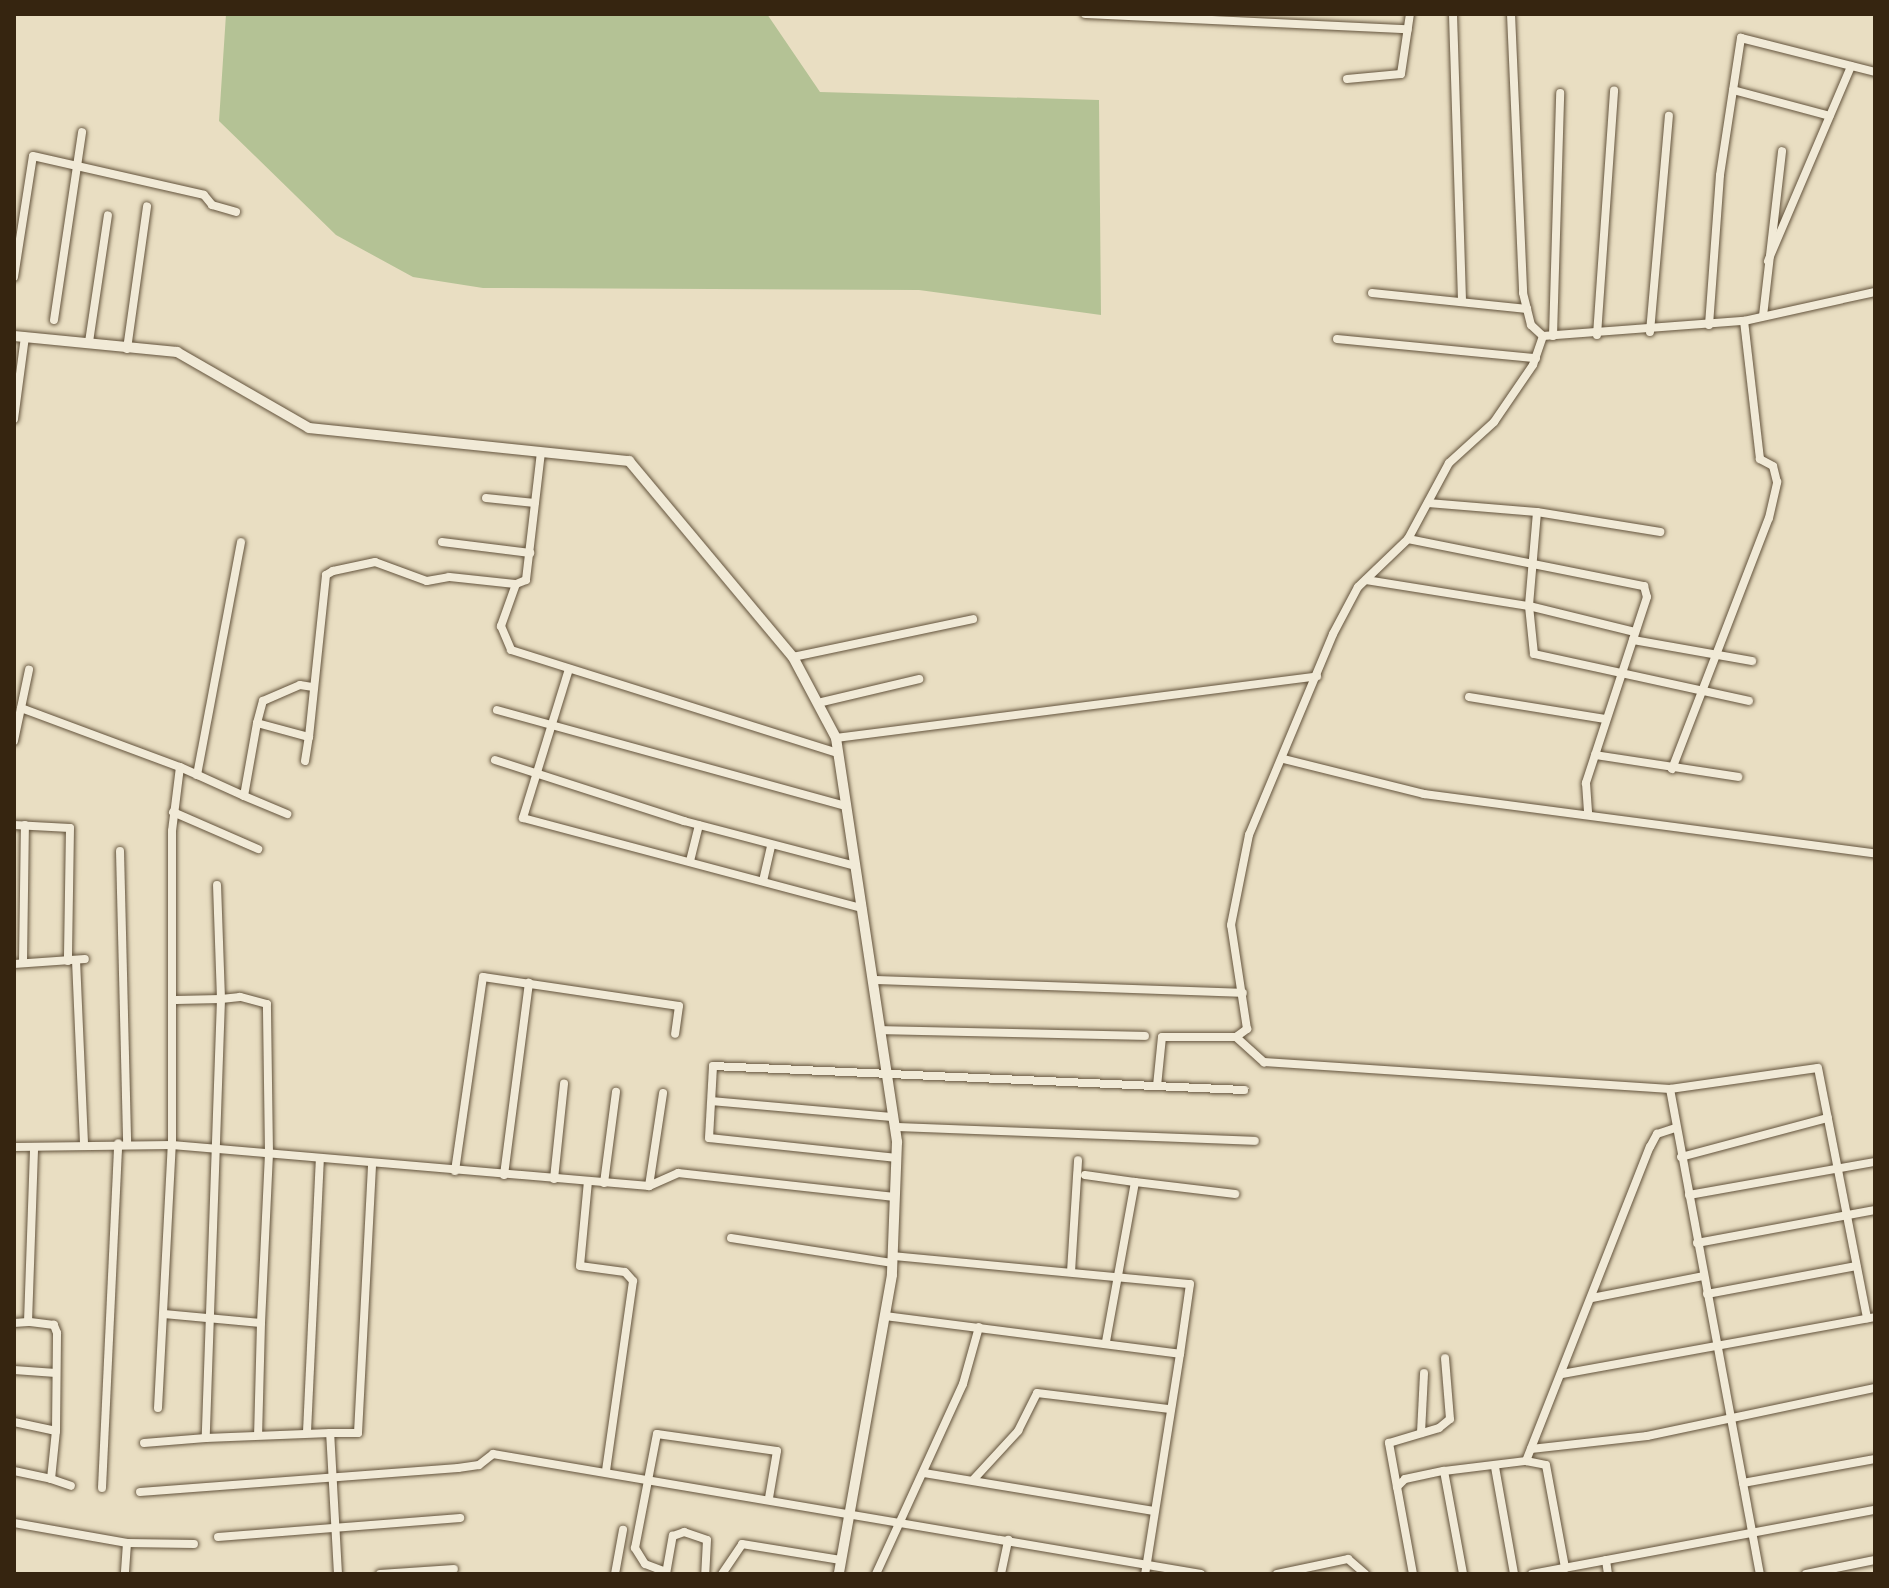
<!DOCTYPE html>
<html>
<head>
<meta charset="utf-8">
<style>
	body { margin:0 }
	#map { position:relative; width:1889px; height:1588px; overflow:hidden; background:#e9dec2; font-family:"Gentium Book Plus",serif }
	div>[style] { position:absolute }
	[style*='--x'] { left:calc(var(--x)*1px); top:calc(var(--y)*1px); width:calc(var(--w)*1px); rotate:calc(var(--a)*1deg) }
	.green>* { inset:0; background:#b4c295 }
	.roads { filter:drop-shadow(0 0 2px #63533c) drop-shadow(0 0 2px #63533c) }
	.minor>* { height:8px; margin:-4px; padding:0 4px; transform-origin:4px; border-radius:4px; background:#f1ead7 }
	.tertiary>* { height:10px; margin:-5px; padding:0 5px; transform-origin:5px; border-radius:5px; background:#f1ead7 }
	span { translate:-50% -50%; white-space:nowrap; text-align:center; line-height:1.15; -webkit-text-stroke:8px #f1ead7; paint-order:stroke }
	.frame { position:absolute; inset:0; border:16px solid #362510; pointer-events:none }
</style>
</head>
<body>
<div id="map">
	<div class="green">
		<i style="clip-path:polygon(226px 14px,767px 14px,820px 92px,1099px 100px,1101px 315px,919px 290px,483px 288px,413px 277px,336px 235px,219px 121px)"></i>
	</div>
	<div class="roads">
		<div class="minor">
			<i style="--x:1085;--y:14;--w:323;--a:2.7"></i>
			<i style="--x:1453;--y:14;--w:288;--a:88.2"></i>
			<i style="--x:1511;--y:14;--w:279;--a:87.5"></i>
			<i style="--x:1523;--y:293;--w:33;--a:76"></i>
			<i style="--x:1531;--y:325;--w:16;--a:43"></i>
			<i style="--x:1543;--y:336;--w:202;--a:-4.3"></i>
			<i style="--x:1744;--y:321;--w:134;--a:-12.5"></i>
			<i style="--x:1347;--y:79;--w:54;--a:-5.3"></i>
			<i style="--x:1401;--y:74;--w:61;--a:-81.5"></i>
			<i style="--x:1733;--y:90;--w:100;--a:15"></i>
			<i style="--x:1768;--y:261;--w:212;--a:-66.9"></i>
			<i style="--x:14;--y:277;--w:122;--a:-81.1"></i>
			<i style="--x:33;--y:156;--w:175;--a:12.8"></i>
			<i style="--x:204;--y:195;--w:13;--a:51"></i>
			<i style="--x:212;--y:205;--w:25;--a:16"></i>
			<i style="--x:1372;--y:293;--w:156;--a:5.9"></i>
			<i style="--x:1763;--y:316;--w:166;--a:-83.4"></i>
			<i style="--x:54;--y:320;--w:190;--a:-81.5"></i>
			<i style="--x:1709;--y:325;--w:150;--a:-85.8"></i>
			<i style="--x:1720;--y:175;--w:139;--a:-81.3"></i>
			<i style="--x:1741;--y:38;--w:138;--a:14.2"></i>
			<i style="--x:1650;--y:332;--w:217;--a:-85"></i>
			<i style="--x:1597;--y:335;--w:245;--a:-86"></i>
			<i style="--x:1553;--y:336;--w:243;--a:-88.3"></i>
			<i style="--x:1337;--y:339;--w:200;--a:5.5"></i>
			<i style="--x:89;--y:342;--w:128;--a:-81.5"></i>
			<i style="--x:127;--y:349;--w:144;--a:-82"></i>
			<i style="--x:14;--y:419;--w:83;--a:-82.4"></i>
			<i style="--x:541;--y:452;--w:129;--a:96.7"></i>
			<i style="--x:526;--y:580;--w:11;--a:158"></i>
			<i style="--x:516;--y:584;--w:45;--a:109.7"></i>
			<i style="--x:501;--y:626;--w:26;--a:67"></i>
			<i style="--x:511;--y:650;--w:343;--a:17.5"></i>
			<i style="--x:486;--y:498;--w:49;--a:5.8"></i>
			<i style="--x:1428;--y:503;--w:109;--a:4.7"></i>
			<i style="--x:1537;--y:512;--w:125;--a:9.2"></i>
			<i style="--x:1537;--y:512;--w:94;--a:94.9"></i>
			<i style="--x:1529;--y:606;--w:48;--a:84.1"></i>
			<i style="--x:1534;--y:654;--w:220;--a:12.3"></i>
			<i style="--x:1408;--y:539;--w:241;--a:11.3"></i>
			<i style="--x:1644;--y:586;--w:11;--a:75"></i>
			<i style="--x:1647;--y:597;--w:196;--a:108.2"></i>
			<i style="--x:1586;--y:783;--w:30;--a:86"></i>
			<i style="--x:442;--y:542;--w:89;--a:7.1"></i>
			<i style="--x:1366;--y:580;--w:165;--a:9.1"></i>
			<i style="--x:1529;--y:606;--w:109;--a:13.8"></i>
			<i style="--x:1633;--y:640;--w:121;--a:10"></i>
			<i style="--x:793;--y:657;--w:184;--a:-11.9"></i>
			<i style="--x:569;--y:669;--w:156;--a:107.2"></i>
			<i style="--x:523;--y:818;--w:351;--a:14.9"></i>
			<i style="--x:1469;--y:697;--w:138;--a:9.2"></i>
			<i style="--x:822;--y:702;--w:100;--a:-13.3"></i>
			<i style="--x:21;--y:708;--w:170;--a:20.4"></i>
			<i style="--x:497;--y:710;--w:362;--a:15.4"></i>
			<i style="--x:257;--y:723;--w:23;--a:-75"></i>
			<i style="--x:263;--y:701;--w:40;--a:-23.4"></i>
			<i style="--x:300;--y:685;--w:12;--a:9"></i>
			<i style="--x:836;--y:738;--w:485;--a:-7.3"></i>
			<i style="--x:14;--y:741;--w:73;--a:-78.1"></i>
			<i style="--x:1595;--y:755;--w:145;--a:8.7"></i>
			<i style="--x:1284;--y:759;--w:144;--a:14"></i>
			<i style="--x:1424;--y:794;--w:455;--a:7.5"></i>
			<i style="--x:495;--y:760;--w:199;--a:17.9"></i>
			<i style="--x:684;--y:821;--w:177;--a:14.7"></i>
			<i style="--x:305;--y:761;--w:24;--a:-81"></i>
			<i style="--x:1672;--y:769;--w:269;--a:-68.9"></i>
			<i style="--x:1769;--y:518;--w:37;--a:-77"></i>
			<i style="--x:1777;--y:482;--w:16;--a:-104"></i>
			<i style="--x:1773;--y:466;--w:15;--a:-152"></i>
			<i style="--x:1760;--y:459;--w:139;--a:-96.6"></i>
			<i style="--x:197;--y:775;--w:237;--a:-79.3"></i>
			<i style="--x:244;--y:796;--w:47;--a:22.7"></i>
			<i style="--x:173;--y:812;--w:93;--a:23.5"></i>
			<i style="--x:14;--y:825;--w:56;--a:3.1"></i>
			<i style="--x:70;--y:828;--w:133;--a:90.9"></i>
			<i style="--x:120;--y:851;--w:292;--a:88.6"></i>
			<i style="--x:690;--y:861;--w:37;--a:-76"></i>
			<i style="--x:763;--y:881;--w:37;--a:-77"></i>
			<i style="--x:76;--y:960;--w:185;--a:87.5"></i>
			<i style="--x:23;--y:963;--w:138;--a:-89.2"></i>
			<i style="--x:14;--y:964;--w:71;--a:-4"></i>
			<i style="--x:873;--y:980;--w:370;--a:2"></i>
			<i style="--x:176;--y:1000;--w:45;--a:-1.3"></i>
			<i style="--x:221;--y:999;--w:114;--a:-92"></i>
			<i style="--x:880;--y:1030;--w:265;--a:1.3"></i>
			<i style="--x:1236;--y:1037;--w:38;--a:42"></i>
			<i style="--x:1264;--y:1062;--w:407;--a:3.8"></i>
			<i style="--x:1670;--y:1089;--w:149;--a:-8.1"></i>
			<i style="--x:1818;--y:1068;--w:255;--a:78.9"></i>
			<i style="--x:1157;--y:1086;--w:49;--a:-84.2"></i>
			<i style="--x:1162;--y:1037;--w:74;--a:0"></i>
			<i style="--x:1236;--y:1037;--w:14;--a:-36"></i>
			<i style="--x:1247;--y:1029;--w:105;--a:-98.7"></i>
			<i style="--x:1231;--y:925;--w:92;--a:-78.7"></i>
			<i style="--x:1249;--y:835;--w:218;--a:-67.3"></i>
			<i style="--x:1333;--y:634;--w:53;--a:-62"></i>
			<i style="--x:1358;--y:587;--w:69;--a:-43.8"></i>
			<i style="--x:1408;--y:539;--w:86;--a:-61.7"></i>
			<i style="--x:1449;--y:463;--w:61;--a:-42.3"></i>
			<i style="--x:1494;--y:422;--w:69;--a:-55.6"></i>
			<i style="--x:1533;--y:365;--w:31;--a:-71"></i>
			<i style="--x:1670;--y:1089;--w:493;--a:79.5"></i>
			<i style="--x:712;--y:1101;--w:182;--a:5.1"></i>
			<i style="--x:895;--y:1127;--w:360;--a:2.2"></i>
			<i style="--x:14;--y:1147;--w:158;--a:-0.7"></i>
			<i style="--x:172;--y:1145;--w:479;--a:4.9"></i>
			<i style="--x:649;--y:1186;--w:32;--a:-24"></i>
			<i style="--x:678;--y:1173;--w:218;--a:6.3"></i>
			<i style="--x:1681;--y:1157;--w:152;--a:-14.9"></i>
			<i style="--x:897;--y:1158;--w:189;--a:-173.9"></i>
			<i style="--x:709;--y:1138;--w:72;--a:-86.8"></i>
			<i style="--x:713;--y:1066;--w:532;--a:2.59"></i>
			<i style="--x:455;--y:1171;--w:196;--a:-81.8"></i>
			<i style="--x:483;--y:977;--w:198;--a:8.4"></i>
			<i style="--x:679;--y:1006;--w:28;--a:98"></i>
			<i style="--x:504;--y:1175;--w:194;--a:-82.6"></i>
			<i style="--x:1085;--y:1175;--w:50;--a:8"></i>
			<i style="--x:1135;--y:1182;--w:162;--a:100.3"></i>
			<i style="--x:554;--y:1179;--w:96;--a:-84"></i>
			<i style="--x:588;--y:1181;--w:85;--a:95.4"></i>
			<i style="--x:580;--y:1266;--w:45;--a:7.6"></i>
			<i style="--x:625;--y:1272;--w:12;--a:48"></i>
			<i style="--x:633;--y:1281;--w:192;--a:98.1"></i>
			<i style="--x:1135;--y:1182;--w:101;--a:6.8"></i>
			<i style="--x:604;--y:1183;--w:92;--a:-82.5"></i>
			<i style="--x:649;--y:1186;--w:94;--a:-81.4"></i>
			<i style="--x:1689;--y:1195;--w:189;--a:-10.1"></i>
			<i style="--x:731;--y:1238;--w:164;--a:8.8"></i>
			<i style="--x:1697;--y:1243;--w:181;--a:-10.5"></i>
			<i style="--x:893;--y:1256;--w:298;--a:5.4"></i>
			<i style="--x:1190;--y:1284;--w:71;--a:98.1"></i>
			<i style="--x:1071;--y:1272;--w:112;--a:-86.4"></i>
			<i style="--x:1707;--y:1294;--w:152;--a:-10.6"></i>
			<i style="--x:1592;--y:1298;--w:113;--a:-11.2"></i>
			<i style="--x:164;--y:1314;--w:97;--a:5.3"></i>
			<i style="--x:261;--y:1323;--w:111;--a:91.5"></i>
			<i style="--x:885;--y:1316;--w:297;--a:7.3"></i>
			<i style="--x:1180;--y:1354;--w:223;--a:99"></i>
			<i style="--x:14;--y:1323;--w:14;--a:-4"></i>
			<i style="--x:28;--y:1322;--w:175;--a:-88"></i>
			<i style="--x:261;--y:1323;--w:169;--a:-87.3"></i>
			<i style="--x:269;--y:1154;--w:150;--a:-90.8"></i>
			<i style="--x:267;--y:1004;--w:28;--a:-165"></i>
			<i style="--x:240;--y:997;--w:19;--a:174"></i>
			<i style="--x:221;--y:999;--w:439;--a:92"></i>
			<i style="--x:206;--y:1438;--w:124;--a:-2.3"></i>
			<i style="--x:14;--y:1370;--w:42;--a:4.1"></i>
			<i style="--x:1562;--y:1374;--w:318;--a:-10.3"></i>
			<i style="--x:158;--y:1408;--w:263;--a:-87"></i>
			<i style="--x:172;--y:1145;--w:314;--a:-90"></i>
			<i style="--x:172;--y:831;--w:64;--a:-82.9"></i>
			<i style="--x:180;--y:767;--w:70;--a:24.4"></i>
			<i style="--x:244;--y:796;--w:74;--a:-79.9"></i>
			<i style="--x:257;--y:723;--w:54;--a:15.1"></i>
			<i style="--x:309;--y:737;--w:163;--a:-84"></i>
			<i style="--x:326;--y:575;--w:8;--a:-30"></i>
			<i style="--x:333;--y:571;--w:43;--a:-12.1"></i>
			<i style="--x:375;--y:562;--w:55;--a:20.1"></i>
			<i style="--x:427;--y:581;--w:22;--a:-10"></i>
			<i style="--x:449;--y:577;--w:67;--a:6"></i>
			<i style="--x:14;--y:1422;--w:43;--a:12.1"></i>
			<i style="--x:307;--y:1432;--w:273;--a:-87.3"></i>
			<i style="--x:1421;--y:1433;--w:60;--a:-87.1"></i>
			<i style="--x:144;--y:1443;--w:62;--a:-4.6"></i>
			<i style="--x:1531;--y:1449;--w:117;--a:-6.4"></i>
			<i style="--x:1647;--y:1436;--w:233;--a:-11.9"></i>
			<i style="--x:1526;--y:1461;--w:20;--a:11"></i>
			<i style="--x:1546;--y:1465;--w:105;--a:79.5"></i>
			<i style="--x:1495;--y:1467;--w:109;--a:79.9"></i>
			<i style="--x:14;--y:1471;--w:38;--a:12"></i>
			<i style="--x:51;--y:1479;--w:48;--a:-84.1"></i>
			<i style="--x:56;--y:1431;--w:98;--a:-89.4"></i>
			<i style="--x:57;--y:1333;--w:9;--a:-111"></i>
			<i style="--x:54;--y:1325;--w:26;--a:-173"></i>
			<i style="--x:1444;--y:1471;--w:105;--a:79.5"></i>
			<i style="--x:924;--y:1473;--w:233;--a:9.4"></i>
			<i style="--x:51;--y:1479;--w:21;--a:19"></i>
			<i style="--x:973;--y:1480;--w:67;--a:-47.4"></i>
			<i style="--x:1018;--y:1431;--w:42;--a:-63.4"></i>
			<i style="--x:1037;--y:1393;--w:134;--a:6.9"></i>
			<i style="--x:1743;--y:1483;--w:134;--a:-10.3"></i>
			<i style="--x:1397;--y:1487;--w:45;--a:-100.3"></i>
			<i style="--x:1389;--y:1443;--w:52;--a:-16.7"></i>
			<i style="--x:1439;--y:1428;--w:14;--a:-39"></i>
			<i style="--x:1450;--y:1419;--w:61;--a:-94.7"></i>
			<i style="--x:102;--y:1488;--w:345;--a:-87.3"></i>
			<i style="--x:140;--y:1492;--w:319;--a:-4.3"></i>
			<i style="--x:458;--y:1468;--w:21;--a:-8"></i>
			<i style="--x:479;--y:1465;--w:18;--a:-38"></i>
			<i style="--x:493;--y:1454;--w:718;--a:9.62"></i>
			<i style="--x:14;--y:1523;--w:115;--a:10"></i>
			<i style="--x:127;--y:1543;--w:31;--a:94"></i>
			<i style="--x:218;--y:1537;--w:243;--a:-4.5"></i>
			<i style="--x:127;--y:1543;--w:67;--a:0.9"></i>
			<i style="--x:1606;--y:1560;--w:14;--a:82"></i>
			<i style="--x:666;--y:1572;--w:22;--a:-159"></i>
			<i style="--x:645;--y:1564;--w:19;--a:-122"></i>
			<i style="--x:635;--y:1548;--w:116;--a:-79.1"></i>
			<i style="--x:657;--y:1434;--w:121;--a:8.1"></i>
			<i style="--x:777;--y:1451;--w:48;--a:99.7"></i>
			<i style="--x:338;--y:1574;--w:141;--a:-93.2"></i>
			<i style="--x:330;--y:1433;--w:28;--a:0"></i>
			<i style="--x:358;--y:1433;--w:269;--a:-87"></i>
			<i style="--x:380;--y:1574;--w:74;--a:-3.9"></i>
			<i style="--x:615;--y:1574;--w:45;--a:-79.7"></i>
			<i style="--x:666;--y:1574;--w:39;--a:-80"></i>
			<i style="--x:673;--y:1536;--w:12;--a:-20"></i>
			<i style="--x:684;--y:1532;--w:24;--a:19"></i>
			<i style="--x:707;--y:1540;--w:34;--a:93"></i>
			<i style="--x:722;--y:1574;--w:36;--a:-56"></i>
			<i style="--x:742;--y:1544;--w:100;--a:9.2"></i>
			<i style="--x:876;--y:1574;--w:209;--a:-65.4"></i>
			<i style="--x:963;--y:1384;--w:59;--a:-74.3"></i>
			<i style="--x:1001;--y:1574;--w:35;--a:-78"></i>
			<i style="--x:1277;--y:1574;--w:73;--a:-11.9"></i>
			<i style="--x:1348;--y:1559;--w:23;--a:41"></i>
			<i style="--x:1413;--y:1574;--w:88;--a:-100.4"></i>
			<i style="--x:1397;--y:1487;--w:11;--a:-45"></i>
			<i style="--x:1405;--y:1479;--w:40;--a:-12"></i>
			<i style="--x:1444;--y:1471;--w:83;--a:-7"></i>
			<i style="--x:1526;--y:1461;--w:338;--a:-68.5"></i>
			<i style="--x:1650;--y:1147;--w:15;--a:-62"></i>
			<i style="--x:1657;--y:1134;--w:20;--a:-18"></i>
			<i style="--x:1532;--y:1574;--w:349;--a:-10.6"></i>
			<i style="--x:1806;--y:1574;--w:70;--a:-11.5"></i>
		</div>
		<div class="tertiary">
			<i style="--x:14;--y:336;--w:164;--a:5.6"></i>
			<i style="--x:177;--y:352;--w:152;--a:29.9"></i>
			<i style="--x:309;--y:428;--w:322;--a:5.9"></i>
			<i style="--x:629;--y:461;--w:256;--a:50.1"></i>
			<i style="--x:793;--y:657;--w:92;--a:62"></i>
			<i style="--x:836;--y:738;--w:409;--a:81.4"></i>
			<i style="--x:897;--y:1142;--w:133;--a:92.2"></i>
			<i style="--x:892;--y:1275;--w:304;--a:100.1"></i>
		</div>
	</div>
	<div class="frame"></div>
</div>
</body>
</html>
